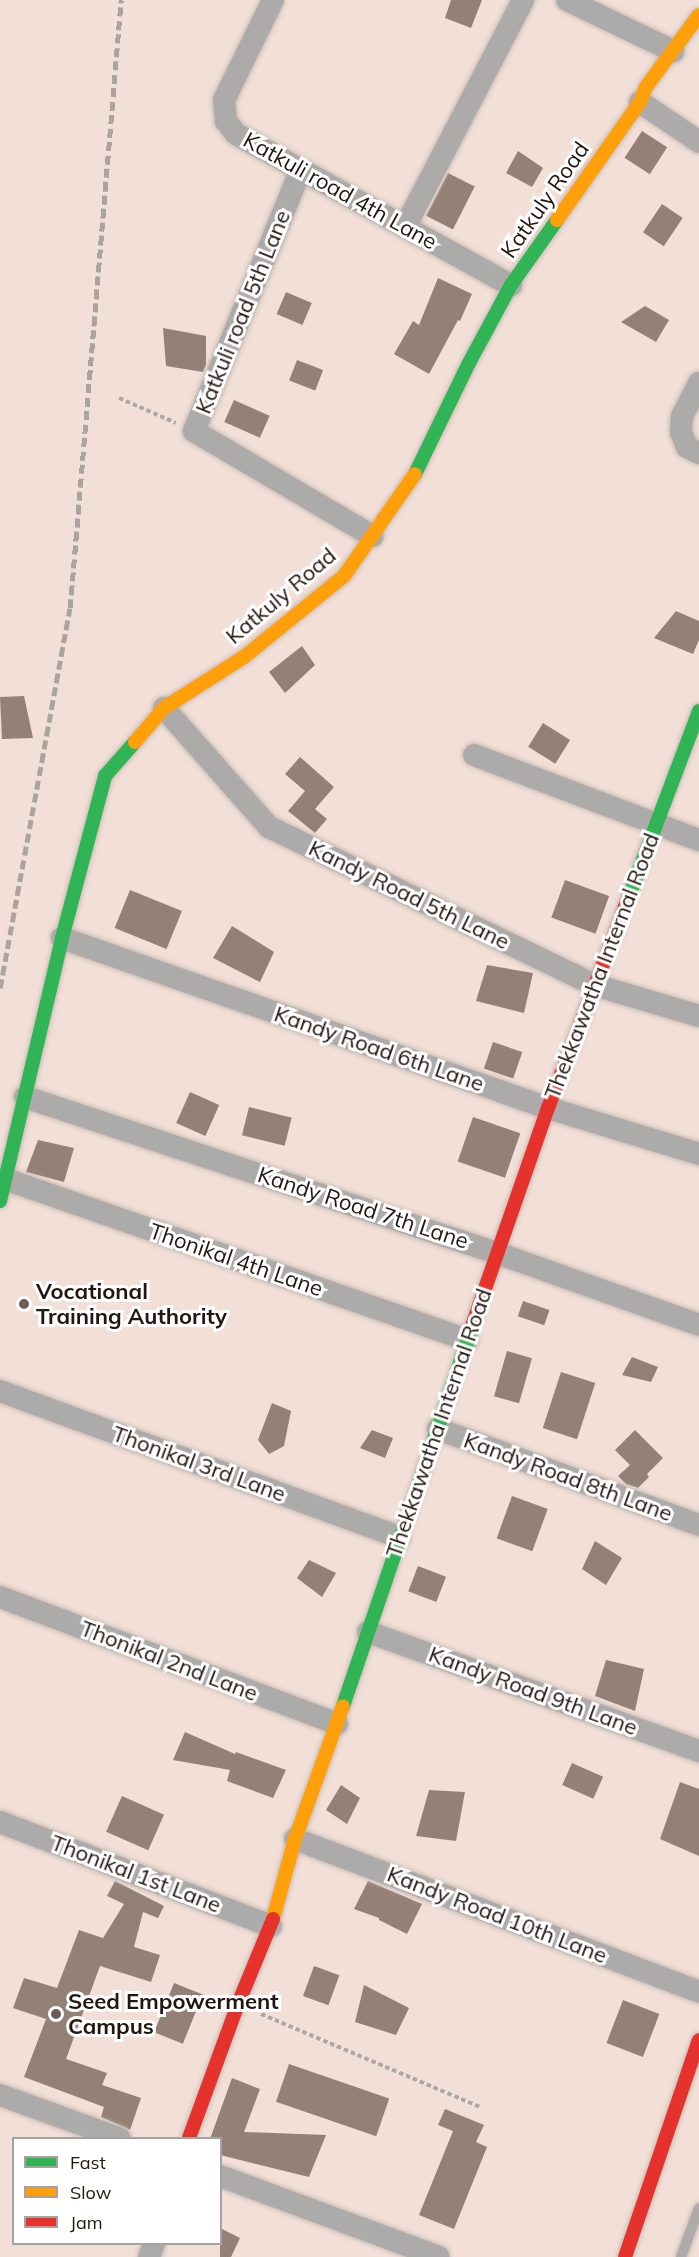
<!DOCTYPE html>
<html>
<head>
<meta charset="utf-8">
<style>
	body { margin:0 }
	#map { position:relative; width:699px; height:2257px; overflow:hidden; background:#f2e0d8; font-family:Mulish,sans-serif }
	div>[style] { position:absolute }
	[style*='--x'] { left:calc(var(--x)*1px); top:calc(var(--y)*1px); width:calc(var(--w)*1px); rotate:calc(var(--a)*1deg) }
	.building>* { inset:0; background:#938177; transform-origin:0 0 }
	.path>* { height:4px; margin-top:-2px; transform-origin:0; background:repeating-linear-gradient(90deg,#aca8a4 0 4.5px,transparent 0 7.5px) }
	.roads { filter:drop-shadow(0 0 2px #cabcb5) drop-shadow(0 0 2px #cabcb5) }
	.lane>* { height:10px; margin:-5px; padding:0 5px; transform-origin:5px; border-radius:5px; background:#acabaa }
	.street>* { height:22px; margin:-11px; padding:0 11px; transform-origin:11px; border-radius:11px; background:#acabaa }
	.fast>* { height:14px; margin:-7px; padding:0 7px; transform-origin:7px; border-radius:7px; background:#30b455 }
	.slow>* { height:14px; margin:-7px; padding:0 7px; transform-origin:7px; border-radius:7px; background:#ff9f0a }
	.jam>* { height:14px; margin:-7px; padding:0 7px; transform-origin:7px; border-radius:7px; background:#e5322d }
	.rail>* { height:4.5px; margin-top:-2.25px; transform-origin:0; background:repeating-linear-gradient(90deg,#aaa4a0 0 9px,transparent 0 13.5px) }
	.dots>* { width:16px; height:16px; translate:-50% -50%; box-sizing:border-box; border:3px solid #fff; border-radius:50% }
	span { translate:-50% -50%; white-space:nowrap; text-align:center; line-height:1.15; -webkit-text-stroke:6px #fff; paint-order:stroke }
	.street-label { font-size:22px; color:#23160f }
	.poi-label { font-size:22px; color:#23160f; font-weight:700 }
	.left { translate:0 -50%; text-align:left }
	.legend { position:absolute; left:12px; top:2137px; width:210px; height:108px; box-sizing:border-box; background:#fff; border:2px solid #a7a29f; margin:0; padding:8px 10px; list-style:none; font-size:18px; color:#23160f }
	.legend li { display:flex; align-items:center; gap:12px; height:30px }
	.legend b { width:30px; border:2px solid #a7a29f }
</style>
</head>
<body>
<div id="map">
	<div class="building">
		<i style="clip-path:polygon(451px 0,482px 0,471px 28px,445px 18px)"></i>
		<i style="left:642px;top:131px;width:30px;height:32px;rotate:33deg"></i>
		<i style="clip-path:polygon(518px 151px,543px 168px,532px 187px,506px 173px)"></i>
		<i style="left:448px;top:173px;width:30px;height:48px;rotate:27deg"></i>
		<i style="left:662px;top:204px;width:25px;height:34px;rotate:34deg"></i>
		<i style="clip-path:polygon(438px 278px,472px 294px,460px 321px,458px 320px,429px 374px,394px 354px,413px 321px,419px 325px)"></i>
		<i style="left:286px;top:292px;width:28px;height:24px;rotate:23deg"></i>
		<i style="clip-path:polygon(645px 306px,669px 320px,656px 342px,621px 322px)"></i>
		<i style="clip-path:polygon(163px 328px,206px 336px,206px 365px,203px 372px,166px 366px)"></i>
		<i style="left:297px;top:360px;width:28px;height:22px;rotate:21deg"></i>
		<i style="left:234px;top:400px;width:39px;height:24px;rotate:24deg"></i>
		<i style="clip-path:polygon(676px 611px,699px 621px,699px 640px,693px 654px,654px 638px)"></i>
		<i style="clip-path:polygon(302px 646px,315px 665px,285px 693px,269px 672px)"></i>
		<i style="clip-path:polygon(24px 696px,33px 738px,2px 739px,0 697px)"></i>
		<i style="left:543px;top:723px;width:32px;height:28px;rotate:32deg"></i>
		<i style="clip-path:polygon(300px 757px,334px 787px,315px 809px,327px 819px,315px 833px,288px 811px,305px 791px,285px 774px)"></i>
		<i style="left:565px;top:880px;width:47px;height:40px;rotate:20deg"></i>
		<i style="left:130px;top:890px;width:56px;height:41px;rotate:22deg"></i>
		<i style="clip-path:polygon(232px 926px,274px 952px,260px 982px,213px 958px)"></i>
		<i style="clip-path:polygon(487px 965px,533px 973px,524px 1013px,476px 1001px)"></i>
		<i style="left:493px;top:1042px;width:31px;height:28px;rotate:19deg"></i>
		<i style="left:190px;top:1092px;width:32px;height:34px;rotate:24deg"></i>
		<i style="left:249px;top:1107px;width:44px;height:29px;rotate:14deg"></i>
		<i style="left:473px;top:1117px;width:50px;height:47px;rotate:19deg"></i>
		<i style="clip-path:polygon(38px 1140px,74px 1148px,64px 1182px,26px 1172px)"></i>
		<i style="left:523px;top:1301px;width:28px;height:16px;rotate:19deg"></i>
		<i style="left:507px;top:1351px;width:26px;height:47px;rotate:16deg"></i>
		<i style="clip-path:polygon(632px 1357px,658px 1367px,651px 1382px,622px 1375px)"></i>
		<i style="left:561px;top:1372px;width:36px;height:59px;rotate:18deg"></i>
		<i style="clip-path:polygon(272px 1403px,291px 1411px,284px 1446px,269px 1454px,258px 1440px)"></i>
		<i style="clip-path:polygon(372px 1430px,393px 1438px,385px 1458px,360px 1448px)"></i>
		<i style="clip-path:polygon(635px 1430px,663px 1458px,647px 1474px,649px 1477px,638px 1488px,626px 1484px,618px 1476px,630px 1465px,615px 1450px)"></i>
		<i style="left:512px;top:1496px;width:38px;height:45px;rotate:20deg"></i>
		<i style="clip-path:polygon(595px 1541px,622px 1558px,606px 1585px,582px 1569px)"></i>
		<i style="clip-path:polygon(309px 1560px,336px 1573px,322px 1597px,297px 1578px)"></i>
		<i style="left:418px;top:1566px;width:30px;height:27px;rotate:21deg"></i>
		<i style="clip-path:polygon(606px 1660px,644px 1669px,635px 1711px,595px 1696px)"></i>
		<i style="clip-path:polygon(185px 1732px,235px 1754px,236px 1752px,286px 1770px,273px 1798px,227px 1781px,230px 1770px,173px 1760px)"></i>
		<i style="left:572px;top:1763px;width:34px;height:24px;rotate:24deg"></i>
		<i style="clip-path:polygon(680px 1782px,699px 1789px,699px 1856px,660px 1839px)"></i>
		<i style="clip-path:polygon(341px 1785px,360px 1798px,347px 1824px,326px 1810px)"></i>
		<i style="clip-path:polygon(429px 1790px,465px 1792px,456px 1841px,416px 1836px)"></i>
		<i style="left:122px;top:1796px;width:46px;height:39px;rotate:24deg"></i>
		<i style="clip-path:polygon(115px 1881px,164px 1906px,158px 1918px,143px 1912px,134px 1947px,160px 1955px,151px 1982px,100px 1966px,66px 2059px,107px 2073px,102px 2085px,141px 2098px,130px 2130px,101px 2117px,104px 2107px,24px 2077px,46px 2019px,13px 2008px,24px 1978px,57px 1988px,79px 1930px,103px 1938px,124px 1904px,107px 1896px)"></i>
		<i style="clip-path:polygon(368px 1881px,422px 1904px,407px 1934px,379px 1920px,379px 1918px,354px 1909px)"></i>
		<i style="left:314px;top:1966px;width:27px;height:32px;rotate:20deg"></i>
		<i style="left:174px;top:1983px;width:31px;height:53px;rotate:22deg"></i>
		<i style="clip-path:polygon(364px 1985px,409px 2008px,396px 2035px,355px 2022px)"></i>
		<i style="left:623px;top:2000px;width:39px;height:46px;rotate:21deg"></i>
		<i style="left:289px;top:2064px;width:106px;height:40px;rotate:19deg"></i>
		<i style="clip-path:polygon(232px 2078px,260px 2089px,244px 2132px,326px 2135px,309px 2177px,220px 2155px,220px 2139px,210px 2139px)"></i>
		<i style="clip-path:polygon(445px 2109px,484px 2125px,476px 2142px,487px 2147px,454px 2229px,419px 2215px,453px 2131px,438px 2125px)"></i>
		<i style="clip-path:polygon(220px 2228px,240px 2238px,231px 2257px,220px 2257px)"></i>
	</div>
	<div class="path">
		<i style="--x:119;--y:398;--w:62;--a:23.7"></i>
		<i style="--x:261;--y:2014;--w:240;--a:23"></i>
	</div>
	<div class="roads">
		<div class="lane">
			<i style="--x:681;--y:2257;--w:52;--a:-69.8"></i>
		</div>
		<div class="street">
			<i style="--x:273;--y:0;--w:111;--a:116.1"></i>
			<i style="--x:224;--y:100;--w:21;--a:85"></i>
			<i style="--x:226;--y:121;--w:16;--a:52"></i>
			<i style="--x:236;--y:134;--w:314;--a:28.8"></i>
			<i style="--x:567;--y:0;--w:118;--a:25.7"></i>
			<i style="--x:640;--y:102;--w:71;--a:34.1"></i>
			<i style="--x:301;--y:169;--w:283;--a:112.2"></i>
			<i style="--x:194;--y:431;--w:207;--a:30.5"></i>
			<i style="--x:405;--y:227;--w:256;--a:-62.5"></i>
			<i style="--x:699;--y:383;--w:37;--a:117"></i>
			<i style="--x:682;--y:416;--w:16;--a:94"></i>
			<i style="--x:681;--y:432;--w:16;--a:68"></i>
			<i style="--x:687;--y:447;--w:13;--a:27"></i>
			<i style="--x:164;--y:708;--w:159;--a:48.6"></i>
			<i style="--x:269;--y:827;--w:361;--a:25.9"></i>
			<i style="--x:594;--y:985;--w:109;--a:16.4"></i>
			<i style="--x:474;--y:755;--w:241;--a:20.7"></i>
			<i style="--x:62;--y:938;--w:515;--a:19.28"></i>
			<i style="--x:548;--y:1108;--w:158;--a:16.9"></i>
			<i style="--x:25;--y:1097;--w:497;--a:18.3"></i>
			<i style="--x:497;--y:1253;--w:214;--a:19.6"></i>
			<i style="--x:5;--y:1179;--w:489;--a:19.2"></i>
			<i style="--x:0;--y:1391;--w:425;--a:20.1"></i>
			<i style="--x:438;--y:1429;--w:278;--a:20.2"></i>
			<i style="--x:0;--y:1597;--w:360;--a:20.6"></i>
			<i style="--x:368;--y:1632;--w:352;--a:19.8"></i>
			<i style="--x:0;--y:1822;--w:290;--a:21"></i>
			<i style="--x:295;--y:1839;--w:432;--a:20.7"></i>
			<i style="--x:0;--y:2095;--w:127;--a:19.9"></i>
			<i style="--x:220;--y:2176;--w:233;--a:20.3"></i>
			<i style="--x:149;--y:2257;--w:14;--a:-69"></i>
		</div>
		<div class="fast">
			<i style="--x:415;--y:474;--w:123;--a:-64.1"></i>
			<i style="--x:469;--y:363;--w:89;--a:-61.7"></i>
			<i style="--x:511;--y:285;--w:80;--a:-54.7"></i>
			<i style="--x:628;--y:899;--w:201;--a:-69.3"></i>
			<i style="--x:0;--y:1201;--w:270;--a:-76.7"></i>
			<i style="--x:62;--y:938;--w:168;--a:-75.1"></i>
			<i style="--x:105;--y:776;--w:45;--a:-48.6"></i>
			<i style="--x:343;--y:1706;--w:401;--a:-71.2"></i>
		</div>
		<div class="slow">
			<i style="--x:557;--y:220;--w:144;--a:-54.9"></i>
			<i style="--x:640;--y:102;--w:16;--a:-68"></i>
			<i style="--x:646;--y:87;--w:89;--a:-53.6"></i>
			<i style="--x:135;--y:742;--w:45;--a:-49.5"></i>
			<i style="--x:164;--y:708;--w:95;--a:-32.5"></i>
			<i style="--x:244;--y:657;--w:129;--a:-39"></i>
			<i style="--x:344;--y:576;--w:124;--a:-55.2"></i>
			<i style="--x:273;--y:1919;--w:83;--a:-74.6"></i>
			<i style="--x:295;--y:1839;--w:141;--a:-70.2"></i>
		</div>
		<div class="jam">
			<i style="--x:472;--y:1326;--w:231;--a:-70.8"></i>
			<i style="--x:548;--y:1108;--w:224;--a:-69.1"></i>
			<i style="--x:189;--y:2138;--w:143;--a:-69.9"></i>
			<i style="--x:238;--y:2004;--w:92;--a:-67.6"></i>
			<i style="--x:625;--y:2257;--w:229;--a:-71.2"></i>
		</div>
	</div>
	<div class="rail">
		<i style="--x:0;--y:988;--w:386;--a:-79.6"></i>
		<i style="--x:70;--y:608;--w:610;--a:-85.21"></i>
	</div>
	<div class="dots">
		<i style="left:24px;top:1304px;background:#6b5d55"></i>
		<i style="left:56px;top:2014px;background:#6b5d55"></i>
	</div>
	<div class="street-label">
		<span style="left:340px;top:191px;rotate:29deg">Katkuli road 4th Lane</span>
		<span style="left:545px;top:200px;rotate:-55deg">Katkuly Road</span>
		<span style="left:243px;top:312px;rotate:-68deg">Katkuli road 5th Lane</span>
		<span style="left:281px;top:596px;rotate:-40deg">Katkuly Road</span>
		<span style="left:409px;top:895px;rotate:26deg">Kandy Road 5th Lane</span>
		<span style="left:602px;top:966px;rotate:-69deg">Thekkawatha Internal Road</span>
		<span style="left:379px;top:1049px;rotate:19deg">Kandy Road 6th Lane</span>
		<span style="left:363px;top:1208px;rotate:18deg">Kandy Road 7th Lane</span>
		<span style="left:236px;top:1260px;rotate:19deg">Thonikal 4th Lane</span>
		<span style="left:439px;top:1423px;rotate:-71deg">Thekkawatha Internal Road</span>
		<span style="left:199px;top:1464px;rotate:20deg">Thonikal 3rd Lane</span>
		<span style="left:568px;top:1477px;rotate:20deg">Kandy Road 8th Lane</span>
		<span style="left:169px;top:1661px;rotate:21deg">Thonikal 2nd Lane</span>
		<span style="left:533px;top:1691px;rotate:20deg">Kandy Road 9th Lane</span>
		<span style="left:136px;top:1874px;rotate:21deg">Thonikal 1st Lane</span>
		<span style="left:497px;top:1915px;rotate:21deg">Kandy Road 10th Lane</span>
	</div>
	<div class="poi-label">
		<span class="left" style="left:36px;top:1304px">Vocational<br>Training Authority</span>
		<span class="left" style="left:68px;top:2014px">Seed Empowerment<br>Campus</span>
	</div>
	<ul class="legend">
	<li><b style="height:8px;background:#30b455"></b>Fast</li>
	<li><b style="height:8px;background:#ff9f0a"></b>Slow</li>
	<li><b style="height:8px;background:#e5322d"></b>Jam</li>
	</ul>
</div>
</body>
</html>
